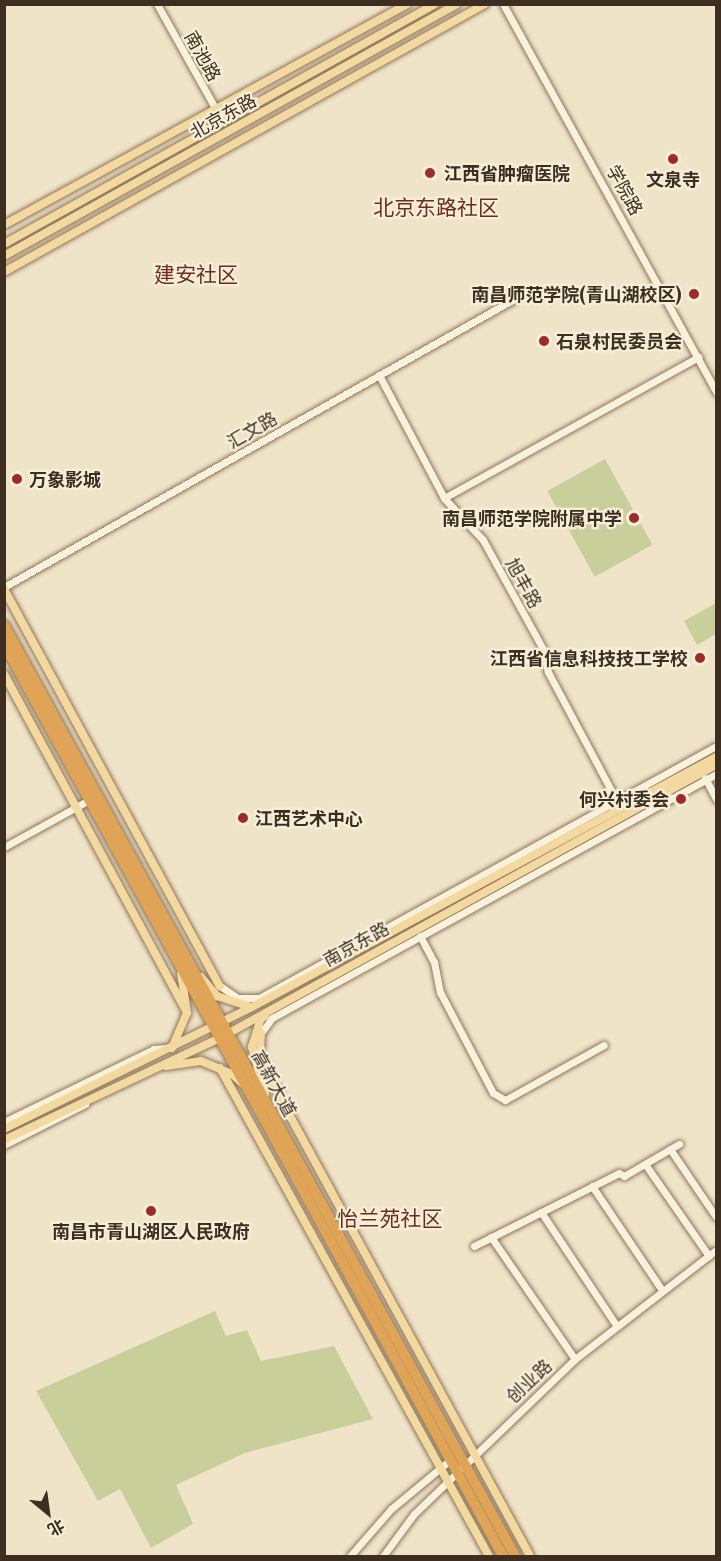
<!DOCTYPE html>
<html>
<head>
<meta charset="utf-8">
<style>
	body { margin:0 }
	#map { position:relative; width:721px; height:1561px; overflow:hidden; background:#f0e4c8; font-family:Literata,"Noto Sans SC",serif }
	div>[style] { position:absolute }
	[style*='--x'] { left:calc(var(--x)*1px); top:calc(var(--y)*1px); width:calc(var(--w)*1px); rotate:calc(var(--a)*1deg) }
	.green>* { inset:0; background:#c9cf9b; transform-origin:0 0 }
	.roads { filter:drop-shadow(0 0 2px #8d765c) drop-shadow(0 0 2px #8d765c) }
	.minor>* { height:7px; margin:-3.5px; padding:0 3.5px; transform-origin:3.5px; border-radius:3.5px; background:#faf1dc }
	.major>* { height:8px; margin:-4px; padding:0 4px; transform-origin:4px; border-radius:4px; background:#f3d9a0 }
	.highway>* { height:10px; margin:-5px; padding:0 5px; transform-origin:5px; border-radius:5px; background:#e0a458 }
	.dots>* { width:16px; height:16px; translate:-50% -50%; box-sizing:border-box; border:3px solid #f7eed8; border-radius:50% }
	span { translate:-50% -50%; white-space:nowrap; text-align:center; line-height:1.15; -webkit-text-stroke:4.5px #f7eed8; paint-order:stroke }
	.street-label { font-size:18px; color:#3d2e20 }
	.poi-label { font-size:18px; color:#3d2e20; font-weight:700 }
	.left { translate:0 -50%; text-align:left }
	.right { translate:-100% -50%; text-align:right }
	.quarter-label { font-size:21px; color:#6b2e1e }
	.frame { position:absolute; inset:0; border:6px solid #3d2e20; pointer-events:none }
	.north { position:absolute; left:18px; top:1483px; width:60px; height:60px; -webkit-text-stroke:4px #f7eed8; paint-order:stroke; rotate:151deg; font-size:16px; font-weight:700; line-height:24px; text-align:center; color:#3d2e20 }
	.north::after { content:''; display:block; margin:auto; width:21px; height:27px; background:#3d2e20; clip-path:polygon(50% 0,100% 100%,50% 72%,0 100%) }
</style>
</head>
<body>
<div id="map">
	<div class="green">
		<div style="left:605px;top:459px;width:98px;height:66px;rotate:61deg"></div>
		<div style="clip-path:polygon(716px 603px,716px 634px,697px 645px,684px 621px)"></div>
		<div style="clip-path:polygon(215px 1311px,226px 1336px,247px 1330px,261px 1361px,334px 1346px,373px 1419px,245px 1453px,176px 1485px,193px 1524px,151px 1548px,120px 1489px,98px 1501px,36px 1391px)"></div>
	</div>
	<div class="roads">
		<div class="minor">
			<div style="--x:157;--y:4;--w:135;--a:60.8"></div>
			<div style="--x:503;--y:4;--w:443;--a:61.2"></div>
			<div style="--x:379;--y:375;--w:139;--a:62.1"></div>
			<div style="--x:444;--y:498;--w:57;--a:47.1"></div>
			<div style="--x:483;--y:540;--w:124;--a:61.2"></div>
			<div style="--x:543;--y:649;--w:24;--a:78"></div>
			<div style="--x:548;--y:672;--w:149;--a:61.9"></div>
			<div style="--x:444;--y:498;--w:291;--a:-29"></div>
			<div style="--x:4;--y:587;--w:586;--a:-29.45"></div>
			<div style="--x:705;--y:778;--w:24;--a:62"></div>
			<div style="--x:4;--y:847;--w:97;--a:-28.9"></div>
			<div style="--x:420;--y:936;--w:30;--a:62"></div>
			<div style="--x:434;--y:962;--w:31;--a:79"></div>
			<div style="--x:440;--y:992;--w:114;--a:62.3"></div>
			<div style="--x:493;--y:1093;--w:14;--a:30"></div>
			<div style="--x:505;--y:1100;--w:113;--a:-29.1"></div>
			<div style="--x:220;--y:986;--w:22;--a:34"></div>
			<div style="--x:238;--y:998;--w:21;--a:0"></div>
			<div style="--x:259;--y:998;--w:522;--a:-28.87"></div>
			<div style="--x:261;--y:1033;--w:19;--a:-54"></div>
			<div style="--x:272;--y:1018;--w:507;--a:-28.79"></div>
			<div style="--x:4;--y:1122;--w:167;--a:-26"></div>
			<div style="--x:154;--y:1049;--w:12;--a:-5"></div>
			<div style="--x:4;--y:1145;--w:91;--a:-26.8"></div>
			<div style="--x:670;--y:1149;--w:82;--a:55.9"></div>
			<div style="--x:645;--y:1164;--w:112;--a:55.2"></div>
			<div style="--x:592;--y:1186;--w:125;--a:56.1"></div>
			<div style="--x:541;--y:1212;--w:136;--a:56.4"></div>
			<div style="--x:491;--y:1237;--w:148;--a:55.5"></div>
			<div style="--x:474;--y:1246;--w:162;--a:-26.7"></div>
			<div style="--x:619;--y:1173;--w:6;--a:31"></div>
			<div style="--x:624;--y:1176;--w:64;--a:-30.2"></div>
			<div style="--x:350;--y:1556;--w:62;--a:-48.9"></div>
			<div style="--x:391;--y:1509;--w:77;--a:-39.7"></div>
			<div style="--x:383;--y:1556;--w:52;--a:-53.6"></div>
			<div style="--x:414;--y:1514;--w:223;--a:-43.9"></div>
			<div style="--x:575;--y:1359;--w:178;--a:-37.7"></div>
		</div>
		<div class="major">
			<div style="--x:4;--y:225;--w:460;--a:-28.7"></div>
			<div style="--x:4;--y:244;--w:493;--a:-29.1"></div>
			<div style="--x:4;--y:256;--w:518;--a:-29.09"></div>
			<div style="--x:4;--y:272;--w:551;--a:-29.13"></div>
			<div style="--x:4;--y:589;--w:452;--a:61.5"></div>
			<div style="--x:4;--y:674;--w:385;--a:61.6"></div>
			<div style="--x:201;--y:977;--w:25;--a:50"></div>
			<div style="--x:217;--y:996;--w:36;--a:18"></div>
			<div style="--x:261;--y:1033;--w:21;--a:93"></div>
			<div style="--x:260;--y:1054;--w:56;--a:64.8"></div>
			<div style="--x:284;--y:1105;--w:514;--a:61.39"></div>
			<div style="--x:172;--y:1048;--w:38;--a:-67"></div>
			<div style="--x:187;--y:1013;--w:40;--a:-98.5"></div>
			<div style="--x:166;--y:1066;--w:35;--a:-8"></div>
			<div style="--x:201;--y:1061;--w:34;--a:23"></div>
			<div style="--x:232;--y:1074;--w:15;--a:42"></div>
			<div style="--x:220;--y:1068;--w:557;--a:61.14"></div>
			<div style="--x:265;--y:1094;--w:49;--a:-105.5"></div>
			<div style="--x:252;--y:1047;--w:28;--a:-73"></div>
			<div style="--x:260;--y:1020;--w:6;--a:-39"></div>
			<div style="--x:4;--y:1129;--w:276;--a:-26.2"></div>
			<div style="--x:252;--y:1007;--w:527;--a:-28.32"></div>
			<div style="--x:4;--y:1140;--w:239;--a:-25.3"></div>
			<div style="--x:220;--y:1038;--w:566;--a:-28.83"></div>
		</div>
		<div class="highway">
			<div style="--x:4;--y:625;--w:1062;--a:61.24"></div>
			<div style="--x:4;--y:644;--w:1040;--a:61.31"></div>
		</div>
	</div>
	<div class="dots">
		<div style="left:673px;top:159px;background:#9e2a2b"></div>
		<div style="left:430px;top:173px;background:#9e2a2b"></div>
		<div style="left:694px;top:294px;background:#9e2a2b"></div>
		<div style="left:544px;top:341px;background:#9e2a2b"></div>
		<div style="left:17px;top:479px;background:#9e2a2b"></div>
		<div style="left:634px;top:518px;background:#9e2a2b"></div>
		<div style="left:700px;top:658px;background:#9e2a2b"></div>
		<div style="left:681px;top:799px;background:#9e2a2b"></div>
		<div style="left:243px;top:818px;background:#9e2a2b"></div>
		<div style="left:151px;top:1211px;background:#9e2a2b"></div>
	</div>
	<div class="street-label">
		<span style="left:203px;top:56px;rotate:61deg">南池路</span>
		<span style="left:223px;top:116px;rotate:-29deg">北京东路</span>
		<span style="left:625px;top:190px;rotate:61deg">学院路</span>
		<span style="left:252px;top:430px;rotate:-30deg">汇文路</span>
		<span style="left:524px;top:583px;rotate:61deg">旭丰路</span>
		<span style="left:356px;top:944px;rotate:-29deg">南京东路</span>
		<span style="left:274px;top:1083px;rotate:61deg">高新大道</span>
		<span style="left:529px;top:1381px;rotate:-43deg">创业路</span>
	</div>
	<div class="poi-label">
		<span class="left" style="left:444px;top:173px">江西省肿瘤医院</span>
		<span style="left:673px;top:179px">文泉寺</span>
		<span class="right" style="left:682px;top:294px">南昌师范学院(青山湖校区)</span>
		<span class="left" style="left:556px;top:341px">石泉村民委员会</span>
		<span class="left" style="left:29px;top:479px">万象影城</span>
		<span class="right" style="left:622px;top:518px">南昌师范学院附属中学</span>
		<span class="right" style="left:688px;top:658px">江西省信息科技技工学校</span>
		<span class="right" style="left:669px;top:799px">何兴村委会</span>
		<span class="left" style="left:255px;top:818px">江西艺术中心</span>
		<span style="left:151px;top:1231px">南昌市青山湖区人民政府</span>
	</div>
	<div class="quarter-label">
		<span style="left:436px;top:206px">北京东路社区</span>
		<span style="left:196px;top:273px">建安社区</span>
		<span style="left:390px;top:1217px">怡兰苑社区</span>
	</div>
	<div class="frame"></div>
	<div class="north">北</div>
</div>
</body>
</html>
